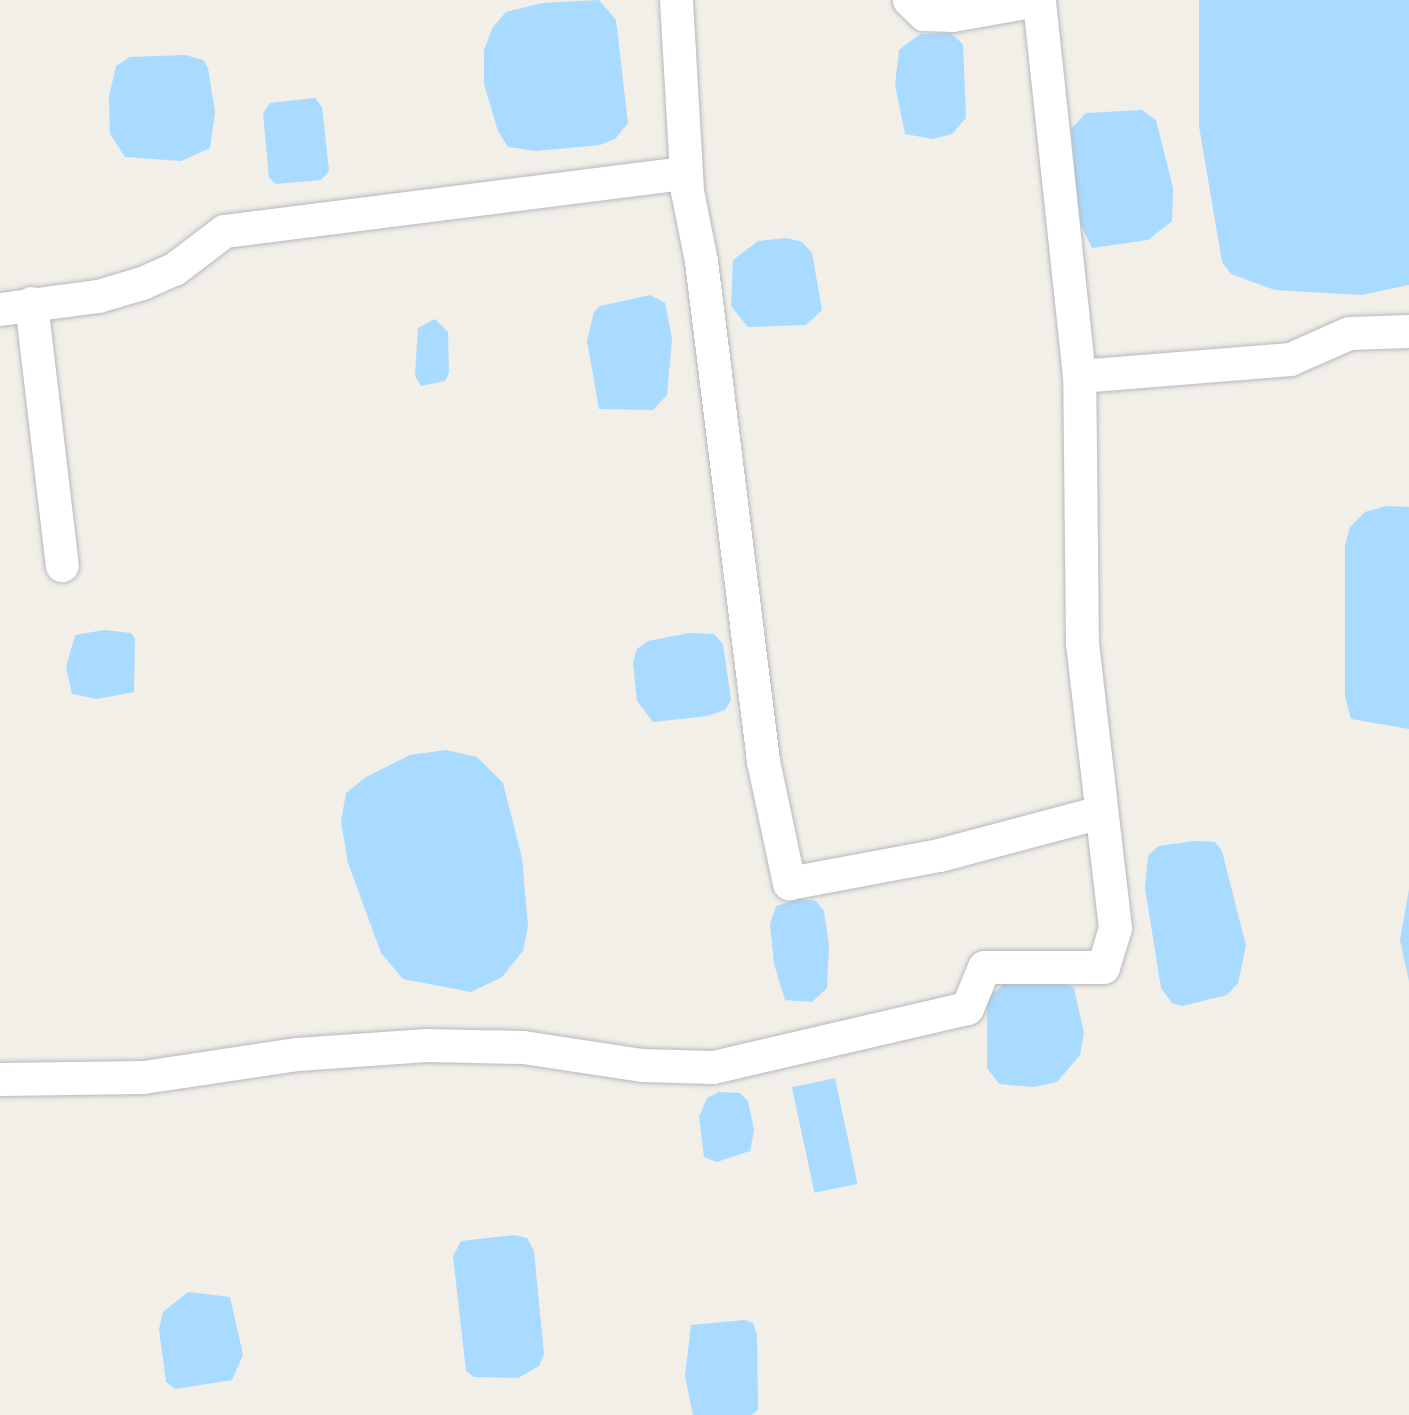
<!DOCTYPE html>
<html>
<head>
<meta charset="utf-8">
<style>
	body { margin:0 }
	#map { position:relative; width:1409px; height:1415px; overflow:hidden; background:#f1efe8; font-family:Poppins,sans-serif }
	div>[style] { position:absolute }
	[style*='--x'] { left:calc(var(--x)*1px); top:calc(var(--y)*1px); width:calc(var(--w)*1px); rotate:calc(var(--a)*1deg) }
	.water>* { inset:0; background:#a9daff; transform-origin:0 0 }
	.roads { filter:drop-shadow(0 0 2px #b5b8bc) drop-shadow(0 0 2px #b5b8bc) }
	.minor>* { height:33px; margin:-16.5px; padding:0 16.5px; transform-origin:16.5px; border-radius:16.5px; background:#fff }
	span { translate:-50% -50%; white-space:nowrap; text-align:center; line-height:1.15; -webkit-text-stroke:4.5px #fff; paint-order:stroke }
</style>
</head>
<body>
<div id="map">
	<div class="water">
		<div style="clip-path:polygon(599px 0,616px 20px,628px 123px,615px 139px,600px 145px,536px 151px,508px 147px,498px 131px,484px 84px,484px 50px,493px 27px,506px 12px,542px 3px)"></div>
		<div style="clip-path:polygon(1199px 0,1409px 0,1409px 285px,1361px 295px,1275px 290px,1231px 274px,1222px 262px,1199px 126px)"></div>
		<div style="clip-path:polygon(950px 33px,963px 44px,966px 118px,952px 134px,933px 139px,905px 134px,895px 85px,899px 50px,920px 34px)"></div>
		<div style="clip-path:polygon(185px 55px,203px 60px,208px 68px,215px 112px,210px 148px,181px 161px,125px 157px,110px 134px,109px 97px,116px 66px,130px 57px)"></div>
		<div style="clip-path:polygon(315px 98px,322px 107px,329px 171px,321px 180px,276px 184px,269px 178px,263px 113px,270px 103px)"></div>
		<div style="clip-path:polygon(1142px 110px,1156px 120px,1173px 188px,1172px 221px,1148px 240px,1092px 248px,1080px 223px,1071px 129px,1086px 113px)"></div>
		<div style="clip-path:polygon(787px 238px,802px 242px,812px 253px,822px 310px,806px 325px,748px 327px,731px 306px,733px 260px,758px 241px)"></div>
		<div style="clip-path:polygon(650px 295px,665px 303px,672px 339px,667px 395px,653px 410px,599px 409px,587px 341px,594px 312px,600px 306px)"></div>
		<div style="clip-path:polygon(435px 319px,448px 332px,449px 373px,445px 381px,421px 386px,415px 376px,418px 328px)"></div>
		<div style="clip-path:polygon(1386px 506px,1409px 507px,1409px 729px,1351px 719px,1345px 696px,1345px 545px,1350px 527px,1365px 512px)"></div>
		<div style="clip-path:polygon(104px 630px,131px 633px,135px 639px,134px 692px,97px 699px,72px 694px,66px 667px,75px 635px)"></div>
		<div style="clip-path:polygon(689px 633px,714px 634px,723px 644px,731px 700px,725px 710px,707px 716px,653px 722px,637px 701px,633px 662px,637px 649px,648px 641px)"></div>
		<div style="clip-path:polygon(446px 750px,477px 757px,503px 783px,522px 858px,528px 926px,523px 951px,502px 977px,471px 992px,403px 979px,381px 953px,348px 863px,341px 821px,346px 793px,366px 777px,410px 755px)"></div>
		<div style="clip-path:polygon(1195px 841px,1215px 842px,1222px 851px,1246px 946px,1238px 983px,1227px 995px,1182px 1006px,1172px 1003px,1161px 988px,1145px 888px,1148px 856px,1158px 846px)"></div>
		<div style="clip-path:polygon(1409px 889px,1409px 981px,1400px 940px)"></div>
		<div style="clip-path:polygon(799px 899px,816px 901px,824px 911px,829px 945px,827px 988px,812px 1002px,785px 1000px,774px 964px,770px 924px,776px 906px)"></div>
		<div style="clip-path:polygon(1053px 976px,1074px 988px,1084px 1033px,1080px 1055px,1057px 1082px,1033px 1087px,999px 1084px,987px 1068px,987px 999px,1009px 979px)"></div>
		<div style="left:835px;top:1078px;width:108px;height:44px;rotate:78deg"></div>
		<div style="clip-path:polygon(719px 1092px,740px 1093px,748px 1101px,754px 1130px,750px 1151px,717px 1162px,704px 1157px,699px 1117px,707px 1098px)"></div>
		<div style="clip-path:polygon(514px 1235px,527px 1238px,534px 1251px,544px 1354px,539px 1366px,518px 1378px,474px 1377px,466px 1371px,453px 1256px,461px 1241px)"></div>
		<div style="clip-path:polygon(188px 1292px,230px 1297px,243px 1355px,232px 1380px,175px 1389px,166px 1382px,159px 1329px,163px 1312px)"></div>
		<div style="clip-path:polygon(745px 1320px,753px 1323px,757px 1335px,758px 1410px,751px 1415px,693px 1415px,685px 1376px,691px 1325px)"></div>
	</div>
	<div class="roads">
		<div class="minor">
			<div style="--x:676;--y:0;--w:191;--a:86.7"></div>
			<div style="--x:687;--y:191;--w:71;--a:78.7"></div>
			<div style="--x:701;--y:261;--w:504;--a:82.93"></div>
			<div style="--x:763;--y:761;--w:125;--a:78"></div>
			<div style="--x:789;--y:883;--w:153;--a:-10.6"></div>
			<div style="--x:939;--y:855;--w:168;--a:-14.9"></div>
			<div style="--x:909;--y:0;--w:21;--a:43"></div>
			<div style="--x:924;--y:14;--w:28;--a:2"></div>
			<div style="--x:952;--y:15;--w:86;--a:-10"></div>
			<div style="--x:31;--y:303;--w:264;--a:83.3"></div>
			<div style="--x:0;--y:309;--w:99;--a:-7.6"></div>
			<div style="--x:98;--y:296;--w:46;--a:-16.5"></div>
			<div style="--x:142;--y:283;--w:35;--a:-24"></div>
			<div style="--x:174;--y:269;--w:63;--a:-37.2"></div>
			<div style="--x:224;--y:231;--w:465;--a:-7.2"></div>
			<div style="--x:1079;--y:376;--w:212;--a:-4.6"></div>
			<div style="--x:1290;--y:359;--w:64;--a:-23.8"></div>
			<div style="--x:1349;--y:333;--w:60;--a:-1.9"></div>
			<div style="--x:0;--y:1079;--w:143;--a:-0.8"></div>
			<div style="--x:143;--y:1077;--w:156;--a:-8.5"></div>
			<div style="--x:297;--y:1054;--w:130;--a:-4"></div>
			<div style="--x:427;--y:1045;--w:96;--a:1.2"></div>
			<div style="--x:523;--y:1047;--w:120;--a:8.6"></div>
			<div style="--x:642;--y:1065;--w:71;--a:1.6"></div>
			<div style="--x:713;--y:1067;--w:261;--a:-13.1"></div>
			<div style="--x:967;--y:1008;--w:44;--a:-67.5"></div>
			<div style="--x:984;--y:967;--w:119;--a:0"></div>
			<div style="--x:1103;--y:967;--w:41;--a:-72.9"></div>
			<div style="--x:1115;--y:928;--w:287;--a:-96.6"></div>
			<div style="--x:1082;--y:643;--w:267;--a:-90.6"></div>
			<div style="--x:1079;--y:376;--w:378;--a:-96.1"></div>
		</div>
	</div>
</div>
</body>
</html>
